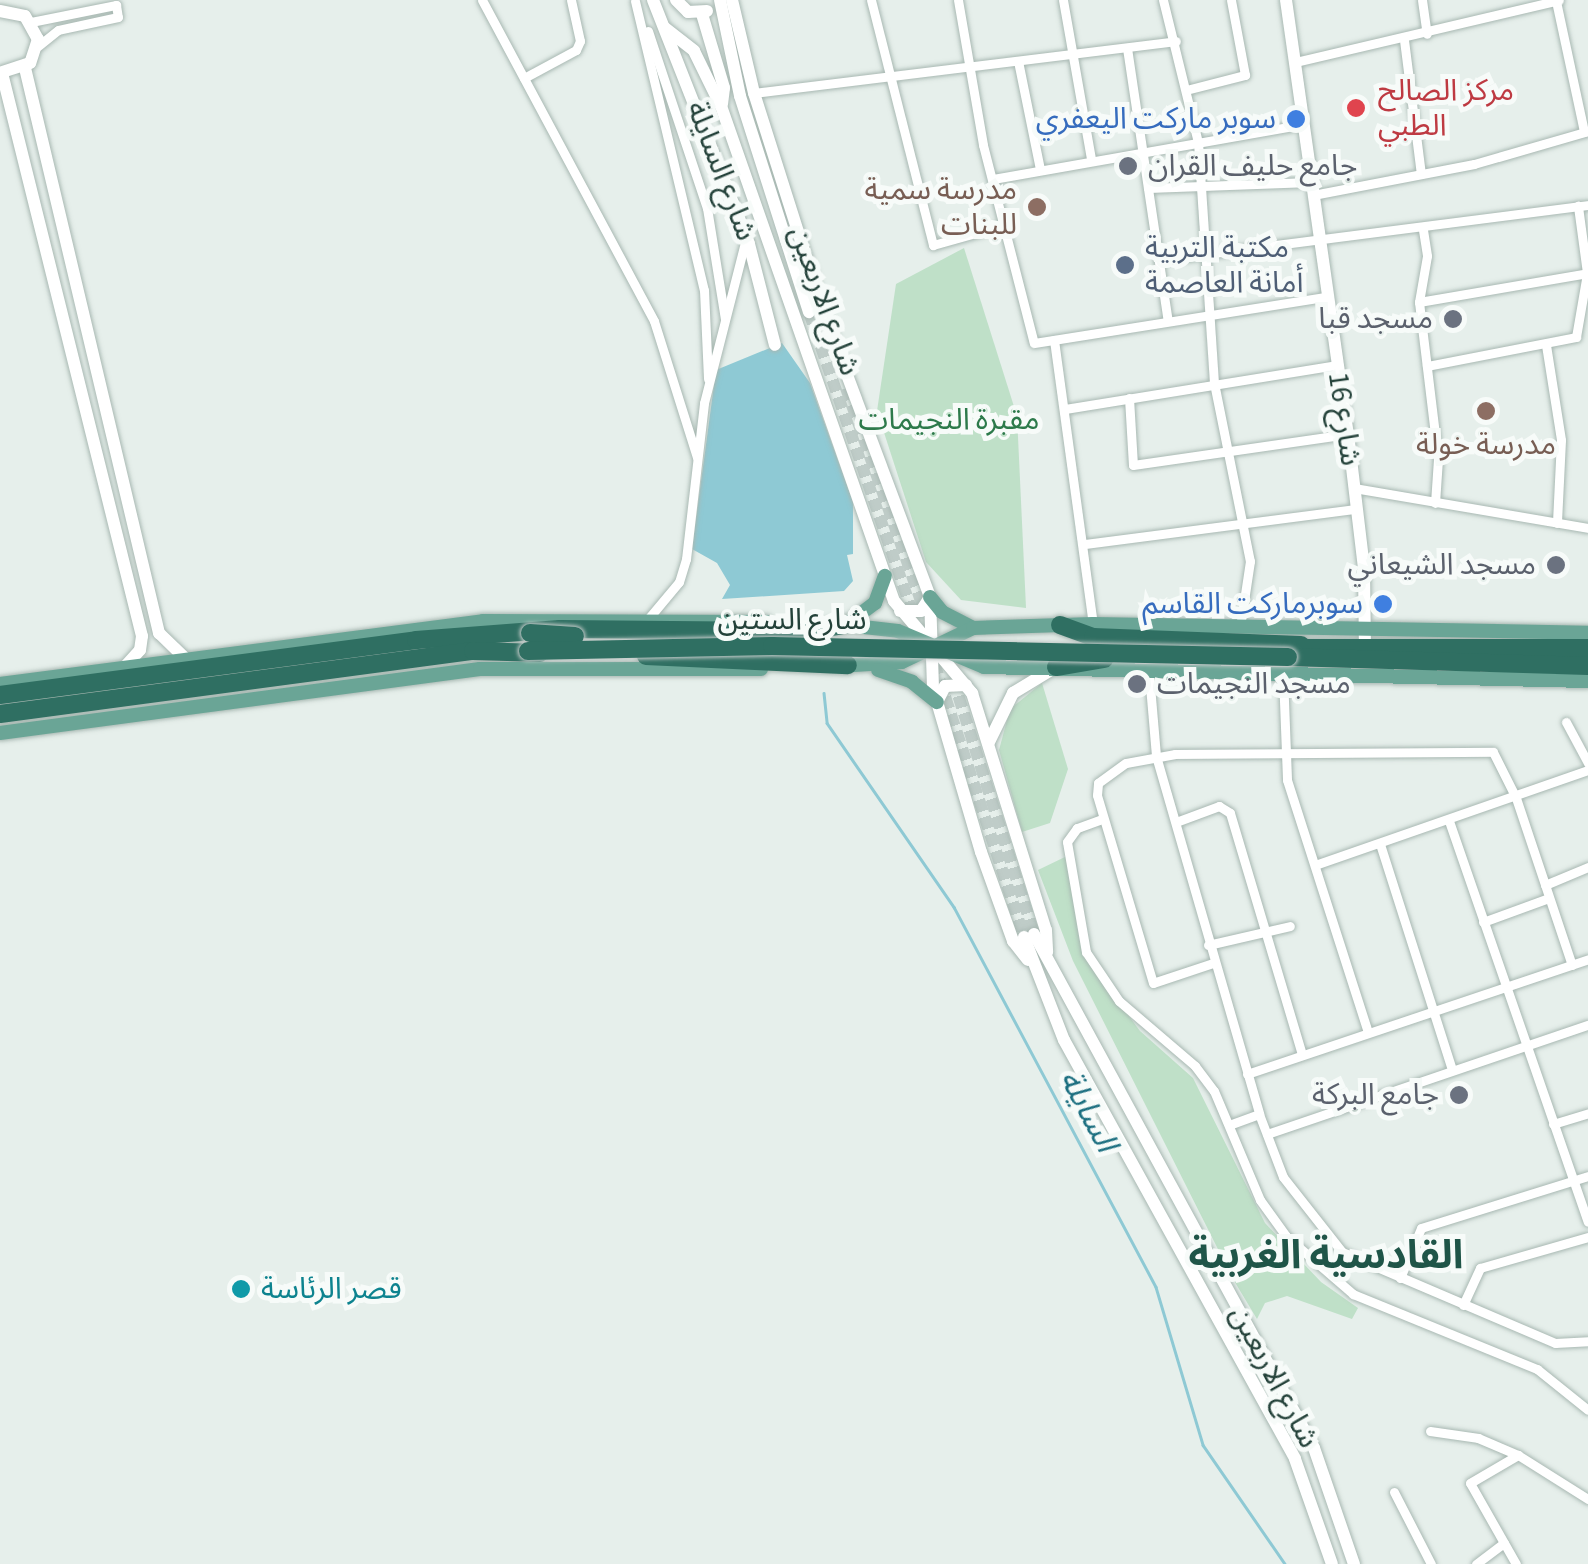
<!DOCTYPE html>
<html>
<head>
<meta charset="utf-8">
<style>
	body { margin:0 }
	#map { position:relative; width:1588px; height:1564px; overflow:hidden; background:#e6efeb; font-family:"Source Sans 3","Noto Sans Arabic",sans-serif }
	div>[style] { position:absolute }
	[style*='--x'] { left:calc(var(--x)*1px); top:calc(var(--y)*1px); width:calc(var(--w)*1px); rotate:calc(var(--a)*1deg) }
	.green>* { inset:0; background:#bfe0c8 }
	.water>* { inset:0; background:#8ec9d4 }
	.stream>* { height:2.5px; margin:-1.25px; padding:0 1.25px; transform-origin:1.25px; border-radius:1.25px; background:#8ec9d4 }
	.secondary-tunnel>* { height:12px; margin-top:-6px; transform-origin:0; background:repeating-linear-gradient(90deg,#bfccc8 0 12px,transparent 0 18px) }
	.roads { filter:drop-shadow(0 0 2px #a8b8b2) drop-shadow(0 0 2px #a8b8b2) }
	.street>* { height:9px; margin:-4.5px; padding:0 4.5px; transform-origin:4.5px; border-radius:4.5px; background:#fff }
	.secondary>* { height:12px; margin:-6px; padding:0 6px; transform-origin:6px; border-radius:6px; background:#fff }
	.primary>* { height:14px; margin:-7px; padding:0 7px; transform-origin:7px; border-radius:7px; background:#6aa596 }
	.highway>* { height:18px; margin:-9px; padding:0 9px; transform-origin:9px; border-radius:9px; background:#2f6f62 }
	.bridges { filter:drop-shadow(0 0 2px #c2cac8) drop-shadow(0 0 2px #c2cac8) }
	.highway-bridge>* { height:18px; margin:-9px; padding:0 9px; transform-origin:9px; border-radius:9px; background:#2f6f62 }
	.dots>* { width:28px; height:28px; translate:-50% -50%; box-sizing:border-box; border:5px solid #f7fbf9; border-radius:50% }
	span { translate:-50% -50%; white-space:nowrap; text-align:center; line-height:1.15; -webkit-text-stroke:10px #f7fbf9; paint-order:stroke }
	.health-label { font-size:30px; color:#be3a42 }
	.left { translate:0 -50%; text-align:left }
	.shop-label { font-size:30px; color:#366cbe }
	.right { translate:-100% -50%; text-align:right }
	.worship-label { font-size:30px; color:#5b616d }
	.street-label { font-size:30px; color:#24423a }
	.education-label { font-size:30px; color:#785e54 }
	.service-label { font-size:30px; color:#4e5e75 }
	.park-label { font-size:30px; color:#2d7a4b }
	.culture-label { font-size:30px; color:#0d838f }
	.water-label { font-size:32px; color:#1c6f80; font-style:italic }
	.district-label { font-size:40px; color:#1f5548; font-weight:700 }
</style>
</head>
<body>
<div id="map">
	<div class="green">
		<div style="clip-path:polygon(964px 248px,1017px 416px,1026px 608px,961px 600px,926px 562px,877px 411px,896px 284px)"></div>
		<div style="clip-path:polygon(1042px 683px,1068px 769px,1050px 823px,1022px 832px,999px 750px,1010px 709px)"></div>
		<div style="clip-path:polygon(1067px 856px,1085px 957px,1140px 1031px,1193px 1078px,1265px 1223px,1321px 1282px,1358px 1308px,1352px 1319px,1287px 1296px,1265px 1303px,1257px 1319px,1233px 1279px,1073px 961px,1038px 870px)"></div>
	</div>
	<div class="water">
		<div style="clip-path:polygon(782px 343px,810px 383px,853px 502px,853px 554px,847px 555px,853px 581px,844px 591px,722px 599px,730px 585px,717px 563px,692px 549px,716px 370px)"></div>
	</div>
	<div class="stream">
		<div style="--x:824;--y:693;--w:30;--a:84"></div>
		<div style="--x:827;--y:723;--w:224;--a:55.4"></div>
		<div style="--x:954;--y:907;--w:430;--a:62"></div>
		<div style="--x:1156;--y:1287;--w:165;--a:73.4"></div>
		<div style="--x:1203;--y:1445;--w:145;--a:55.4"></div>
	</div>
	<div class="secondary-tunnel">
		<div style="--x:809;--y:312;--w:323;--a:71"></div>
		<div style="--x:846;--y:388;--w:241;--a:70.6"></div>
		<div style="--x:934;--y:663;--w:288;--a:71.8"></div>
		<div style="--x:953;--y:679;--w:268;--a:72.4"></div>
	</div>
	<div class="roads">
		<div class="street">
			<div style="--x:482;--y:0;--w:364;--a:61.8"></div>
			<div style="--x:654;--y:321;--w:143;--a:72.5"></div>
			<div style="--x:871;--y:0;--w:253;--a:75.8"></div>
			<div style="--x:933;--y:245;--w:74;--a:-15.7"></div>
			<div style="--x:958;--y:0;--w:147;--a:80.2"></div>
			<div style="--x:983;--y:145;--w:204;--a:75.6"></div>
			<div style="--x:1034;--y:343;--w:295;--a:-9"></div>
			<div style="--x:1063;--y:0;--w:161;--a:80"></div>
			<div style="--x:1163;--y:0;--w:146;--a:76.2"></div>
			<div style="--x:1198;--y:142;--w:242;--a:86.2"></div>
			<div style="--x:1214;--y:383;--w:182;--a:78.6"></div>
			<div style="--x:1250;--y:561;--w:67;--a:98.6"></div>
			<div style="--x:1422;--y:0;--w:34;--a:82"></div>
			<div style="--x:635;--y:1;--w:297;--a:76.6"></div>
			<div style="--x:704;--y:290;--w:89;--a:87.4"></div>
			<div style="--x:1556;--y:1;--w:134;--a:77.9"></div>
			<div style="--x:31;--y:22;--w:87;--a:-11.3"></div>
			<div style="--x:116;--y:5;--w:12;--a:81"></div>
			<div style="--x:118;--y:17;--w:61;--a:167.8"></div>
			<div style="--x:58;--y:30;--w:26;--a:141"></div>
			<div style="--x:648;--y:31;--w:187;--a:71.6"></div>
			<div style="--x:707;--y:208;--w:112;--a:80.8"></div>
			<div style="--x:1404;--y:40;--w:135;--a:82.8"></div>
			<div style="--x:1127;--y:48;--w:276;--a:81.5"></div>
			<div style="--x:1018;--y:61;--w:110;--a:78.5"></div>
			<div style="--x:1295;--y:62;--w:271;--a:-13.2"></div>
			<div style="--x:524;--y:78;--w:59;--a:-28.3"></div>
			<div style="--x:576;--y:50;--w:10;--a:-66"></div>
			<div style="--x:580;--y:41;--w:42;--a:-102.4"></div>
			<div style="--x:1190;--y:89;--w:57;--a:-14.3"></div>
			<div style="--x:1245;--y:75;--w:76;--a:-100.6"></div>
			<div style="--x:754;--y:93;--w:425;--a:-7"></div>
			<div style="--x:993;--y:179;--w:316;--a:-10"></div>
			<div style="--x:1148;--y:188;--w:163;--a:-2.1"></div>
			<div style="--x:1313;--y:195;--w:164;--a:-10.9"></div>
			<div style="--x:1474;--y:164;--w:119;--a:-16.1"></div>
			<div style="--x:1423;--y:230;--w:26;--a:81"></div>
			<div style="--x:1427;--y:256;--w:47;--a:99.9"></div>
			<div style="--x:1419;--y:302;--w:158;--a:83.1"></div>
			<div style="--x:1438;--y:459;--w:44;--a:93.9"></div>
			<div style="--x:1159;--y:260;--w:433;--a:-7.3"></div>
			<div style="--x:1419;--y:302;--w:171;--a:-9.7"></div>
			<div style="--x:1576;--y:337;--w:65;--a:-80.2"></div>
			<div style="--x:1587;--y:273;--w:68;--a:-97.7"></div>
			<div style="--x:1054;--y:340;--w:287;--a:82.2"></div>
			<div style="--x:1546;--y:345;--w:96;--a:81"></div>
			<div style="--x:1561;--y:440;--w:83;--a:92.8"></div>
			<div style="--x:1427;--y:366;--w:152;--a:-11"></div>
			<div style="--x:1129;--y:398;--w:67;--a:86.6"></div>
			<div style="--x:1133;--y:465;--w:217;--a:-8.2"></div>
			<div style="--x:1065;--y:409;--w:276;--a:-9.2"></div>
			<div style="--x:1354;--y:488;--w:237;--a:9.7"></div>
			<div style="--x:1085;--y:544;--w:273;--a:-7.4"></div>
			<div style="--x:648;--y:619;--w:48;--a:-50"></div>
			<div style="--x:679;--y:582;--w:24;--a:-73"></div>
			<div style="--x:686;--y:559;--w:157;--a:-83.4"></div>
			<div style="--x:704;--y:403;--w:170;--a:-75.7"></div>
			<div style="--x:1149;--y:674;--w:82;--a:85.1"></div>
			<div style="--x:1156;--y:756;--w:373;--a:73.9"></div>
			<div style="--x:1259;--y:1114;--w:67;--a:69.1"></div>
			<div style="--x:1283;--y:1177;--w:95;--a:51.8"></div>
			<div style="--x:1342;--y:1252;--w:232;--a:23.1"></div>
			<div style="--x:1555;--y:1343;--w:33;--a:-3"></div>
			<div style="--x:1283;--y:675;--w:105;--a:87.8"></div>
			<div style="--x:1287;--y:780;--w:265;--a:72.2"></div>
			<div style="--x:1566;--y:722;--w:47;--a:61.8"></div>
			<div style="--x:1102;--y:819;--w:27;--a:160"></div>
			<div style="--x:1077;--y:828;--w:17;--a:126"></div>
			<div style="--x:1067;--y:842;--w:112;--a:80.2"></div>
			<div style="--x:1086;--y:952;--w:59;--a:56"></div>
			<div style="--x:1119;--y:1001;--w:100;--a:40.5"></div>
			<div style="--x:1195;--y:1066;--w:31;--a:53"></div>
			<div style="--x:1214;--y:1091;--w:118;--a:67.1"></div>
			<div style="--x:1260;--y:1200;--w:44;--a:54.2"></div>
			<div style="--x:1286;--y:1236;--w:89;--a:40.9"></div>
			<div style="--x:1353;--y:1294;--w:199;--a:22.2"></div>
			<div style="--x:1537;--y:1369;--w:65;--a:38.8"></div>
			<div style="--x:1449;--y:821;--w:424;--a:70.9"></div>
			<div style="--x:1176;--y:822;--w:46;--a:-20.4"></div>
			<div style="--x:1219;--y:806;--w:13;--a:32"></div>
			<div style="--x:1230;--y:813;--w:252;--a:73.4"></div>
			<div style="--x:1380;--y:844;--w:237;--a:72.3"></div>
			<div style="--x:1315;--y:865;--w:289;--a:-19.2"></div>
			<div style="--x:1545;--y:885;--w:47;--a:-22.7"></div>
			<div style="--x:1483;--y:922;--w:70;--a:-20"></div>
			<div style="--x:1208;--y:945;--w:84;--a:-13"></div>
			<div style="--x:1213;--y:963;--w:63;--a:161.6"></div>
			<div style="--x:1153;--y:983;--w:196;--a:-106.6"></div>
			<div style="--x:1097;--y:795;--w:12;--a:-85"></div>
			<div style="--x:1098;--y:783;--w:34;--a:-36"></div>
			<div style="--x:1126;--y:763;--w:50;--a:-10.4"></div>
			<div style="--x:1175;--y:754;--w:318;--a:-0.4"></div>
			<div style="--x:1493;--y:752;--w:51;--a:63.4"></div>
			<div style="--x:1516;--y:798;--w:176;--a:71.5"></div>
			<div style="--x:1247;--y:1074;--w:360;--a:-18.6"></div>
			<div style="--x:1553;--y:1124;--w:37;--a:-17"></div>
			<div style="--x:1229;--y:1125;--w:32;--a:-20"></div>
			<div style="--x:1267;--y:1134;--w:339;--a:-18.8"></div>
			<div style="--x:1400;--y:1278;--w:54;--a:-67.2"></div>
			<div style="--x:1421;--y:1228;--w:175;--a:-17.3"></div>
			<div style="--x:1463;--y:1305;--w:41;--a:-65.3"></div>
			<div style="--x:1480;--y:1268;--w:112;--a:-16"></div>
			<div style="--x:1430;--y:1431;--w:49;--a:8.3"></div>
			<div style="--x:1478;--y:1438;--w:43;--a:23"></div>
			<div style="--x:1518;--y:1455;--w:83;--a:32.2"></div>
			<div style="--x:1394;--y:1492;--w:81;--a:62.8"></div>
			<div style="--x:1476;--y:1564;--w:35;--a:-37"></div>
			<div style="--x:1516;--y:1564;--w:93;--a:-119.6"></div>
			<div style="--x:1470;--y:1483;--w:56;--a:-30.3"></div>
		</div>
		<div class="secondary">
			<div style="--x:653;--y:0;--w:262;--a:68.5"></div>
			<div style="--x:749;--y:244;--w:104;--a:75.6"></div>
			<div style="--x:676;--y:0;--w:17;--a:45"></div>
			<div style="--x:688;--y:12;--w:19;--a:-3"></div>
			<div style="--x:720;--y:0;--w:98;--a:78.2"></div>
			<div style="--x:740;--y:96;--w:227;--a:72.3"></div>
			<div style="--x:732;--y:0;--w:96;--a:76.7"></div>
			<div style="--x:754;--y:93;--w:225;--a:72.4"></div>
			<div style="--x:822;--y:308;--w:309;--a:69.5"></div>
			<div style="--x:930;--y:597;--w:91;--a:88.1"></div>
			<div style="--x:933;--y:688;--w:171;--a:73.7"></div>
			<div style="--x:981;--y:852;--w:95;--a:70.2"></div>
			<div style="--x:1013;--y:941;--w:24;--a:52"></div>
			<div style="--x:1286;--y:0;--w:438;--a:81.9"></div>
			<div style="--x:1348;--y:434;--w:136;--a:83.2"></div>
			<div style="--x:1364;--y:569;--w:84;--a:89.3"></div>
			<div style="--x:0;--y:11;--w:25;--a:11"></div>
			<div style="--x:25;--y:16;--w:26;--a:61"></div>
			<div style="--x:38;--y:39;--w:25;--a:108"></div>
			<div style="--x:30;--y:63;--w:32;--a:162"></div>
			<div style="--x:702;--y:14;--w:77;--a:73.4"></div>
			<div style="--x:724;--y:88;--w:16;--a:97"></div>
			<div style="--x:665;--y:28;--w:37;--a:38"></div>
			<div style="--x:694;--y:51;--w:61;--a:63.9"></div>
			<div style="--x:721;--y:106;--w:524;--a:70.74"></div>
			<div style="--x:894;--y:601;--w:121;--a:49.7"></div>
			<div style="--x:972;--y:693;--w:248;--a:72.7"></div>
			<div style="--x:1046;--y:930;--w:22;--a:87"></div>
			<div style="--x:25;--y:68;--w:581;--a:76.66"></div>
			<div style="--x:159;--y:633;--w:39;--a:44"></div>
			<div style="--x:2;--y:73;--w:580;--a:76.04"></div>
			<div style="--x:142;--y:636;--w:14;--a:98"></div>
			<div style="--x:140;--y:650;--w:25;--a:132"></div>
			<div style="--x:900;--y:611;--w:21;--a:0"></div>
			<div style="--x:921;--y:611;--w:17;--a:-57"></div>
			<div style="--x:937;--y:702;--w:18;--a:-63"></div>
			<div style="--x:945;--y:686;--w:21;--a:-3"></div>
			<div style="--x:989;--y:742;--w:55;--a:-63.9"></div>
			<div style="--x:1013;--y:693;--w:50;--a:-31.2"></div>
			<div style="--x:1034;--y:934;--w:585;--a:61.42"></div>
			<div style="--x:1314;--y:1448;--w:123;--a:71"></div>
			<div style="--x:1024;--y:937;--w:110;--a:68.8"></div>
			<div style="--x:1064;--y:1040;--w:478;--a:61.1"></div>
			<div style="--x:1295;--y:1459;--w:111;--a:70.6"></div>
		</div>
		<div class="primary">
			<div style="--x:930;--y:597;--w:19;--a:51"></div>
			<div style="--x:942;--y:612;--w:35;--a:27"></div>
			<div style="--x:837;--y:624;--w:61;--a:6.5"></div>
			<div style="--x:898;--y:631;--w:93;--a:22.7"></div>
			<div style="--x:984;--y:667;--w:604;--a:1.33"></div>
			<div style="--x:847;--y:624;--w:35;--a:-37"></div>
			<div style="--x:875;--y:603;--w:29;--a:-70"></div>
			<div style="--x:838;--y:666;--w:64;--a:-3.6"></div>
			<div style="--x:902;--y:662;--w:79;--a:-25.6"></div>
			<div style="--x:973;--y:628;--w:120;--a:-1.9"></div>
			<div style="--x:1093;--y:624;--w:495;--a:1"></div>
			<div style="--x:878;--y:670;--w:36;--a:19"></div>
			<div style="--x:912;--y:682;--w:32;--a:39"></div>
			<div style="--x:0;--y:684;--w:487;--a:-7.4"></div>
			<div style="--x:483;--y:621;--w:283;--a:0.2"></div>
			<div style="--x:0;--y:733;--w:484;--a:-7.6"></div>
			<div style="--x:480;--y:669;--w:281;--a:0"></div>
		</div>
		<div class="highway">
			<div style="--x:1060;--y:625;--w:35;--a:20"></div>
			<div style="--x:1093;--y:637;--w:208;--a:2.2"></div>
			<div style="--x:1290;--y:648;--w:298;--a:0"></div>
			<div style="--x:646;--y:656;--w:202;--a:2.6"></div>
			<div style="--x:1288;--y:657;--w:300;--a:1.7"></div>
			<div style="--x:1056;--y:667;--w:49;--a:-9.5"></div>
			<div style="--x:0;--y:695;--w:420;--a:-7.5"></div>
			<div style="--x:416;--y:640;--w:144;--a:-4.4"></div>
			<div style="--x:560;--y:629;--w:252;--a:0.5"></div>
			<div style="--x:812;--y:631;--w:36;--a:-11"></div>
			<div style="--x:0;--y:714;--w:477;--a:-7.6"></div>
			<div style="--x:473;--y:651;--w:67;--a:1.7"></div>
		</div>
	</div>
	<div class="bridges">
		<div class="highway-bridge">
			<div style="--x:530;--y:633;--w:45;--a:3.8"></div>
			<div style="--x:528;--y:651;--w:244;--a:-1.2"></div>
			<div style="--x:772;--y:646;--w:516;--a:1.22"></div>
		</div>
	</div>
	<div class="dots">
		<div style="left:1356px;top:108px;background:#e0444e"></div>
		<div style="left:1296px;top:119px;background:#3f7fe0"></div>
		<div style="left:1128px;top:166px;background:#6b7280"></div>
		<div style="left:1037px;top:207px;background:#8d6e63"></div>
		<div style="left:1125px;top:265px;background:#5c6f8a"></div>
		<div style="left:1453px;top:319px;background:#6b7280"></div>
		<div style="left:1486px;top:411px;background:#8d6e63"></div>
		<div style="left:1556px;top:565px;background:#6b7280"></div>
		<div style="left:1383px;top:604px;background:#3f7fe0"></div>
		<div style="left:1137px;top:684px;background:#6b7280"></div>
		<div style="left:1459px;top:1095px;background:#6b7280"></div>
		<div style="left:241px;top:1289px;background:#0f9aa8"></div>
	</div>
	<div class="health-label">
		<span class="left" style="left:1378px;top:108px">مركز الصالح<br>الطبي</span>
	</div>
	<div class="shop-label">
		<span class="right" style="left:1276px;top:119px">سوبر ماركت اليعفري</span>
		<span class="right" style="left:1363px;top:604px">سوبرمارکت القاسم</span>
	</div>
	<div class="worship-label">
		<span class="left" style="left:1148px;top:166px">جامع حليف القران</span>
		<span class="right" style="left:1433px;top:319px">مسجد قبا</span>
		<span class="right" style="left:1536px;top:565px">مسجد الشيعاني</span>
		<span class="left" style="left:1157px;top:684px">مسجد النجيمات</span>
		<span class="right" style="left:1439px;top:1095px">جامع البركة</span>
	</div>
	<div class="street-label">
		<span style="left:721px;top:171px;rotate:69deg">شارع السايلة</span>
		<span style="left:824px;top:301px;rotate:70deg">شارع الاربعين</span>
		<span style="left:1344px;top:419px;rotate:82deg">شارع 16</span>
		<span style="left:792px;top:620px">شارع الستين</span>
		<span style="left:1274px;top:1377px;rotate:62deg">شارع الاربعين</span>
	</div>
	<div class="education-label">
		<span class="right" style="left:1017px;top:207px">مدرسة سمية<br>للبنات</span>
		<span style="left:1486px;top:445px">مدرسة خولة</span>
	</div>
	<div class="service-label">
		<span class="left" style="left:1145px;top:265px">مكتبة التربية<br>أمانة العاصمة</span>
	</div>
	<div class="park-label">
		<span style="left:949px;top:420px">مقبرة النجيمات</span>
	</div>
	<div class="culture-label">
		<span class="left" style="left:261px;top:1289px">قصر الرئاسة</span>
	</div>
	<div class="water-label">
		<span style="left:1088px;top:1111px;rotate:62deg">السايلة</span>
	</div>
	<div class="district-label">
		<span style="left:1326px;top:1256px">القادسية الغربية</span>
	</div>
</div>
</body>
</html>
